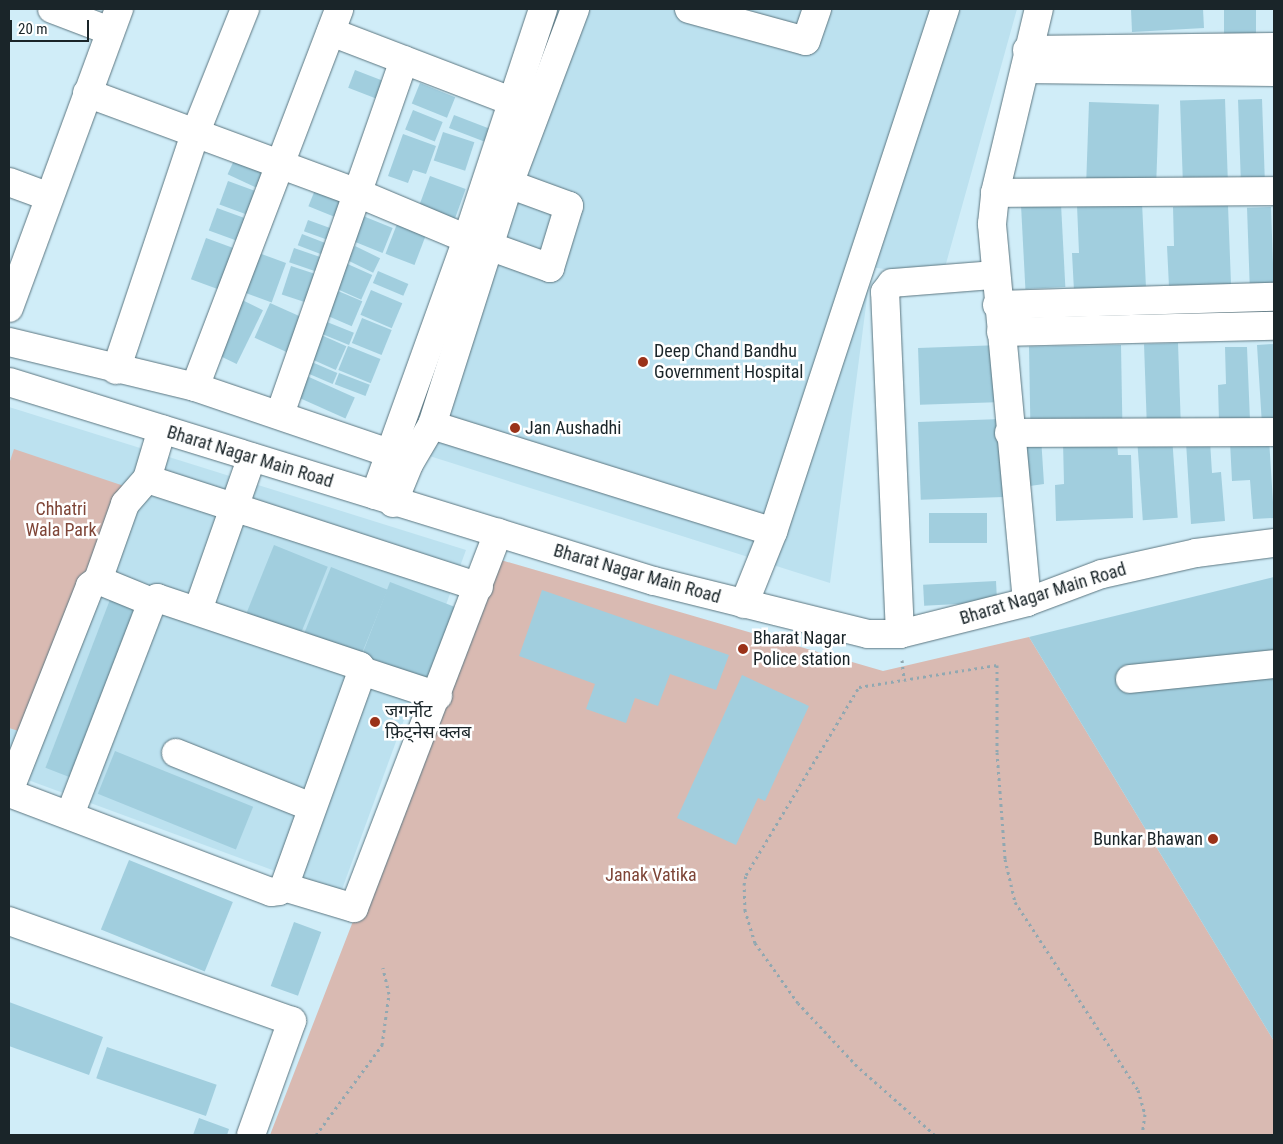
<!DOCTYPE html>
<html>
<head>
<meta charset="utf-8">
<style>
	body { margin:0 }
	#map { position:relative; width:1283px; height:1144px; overflow:hidden; background:#d0edf8; font-family:"Roboto Condensed","Noto Sans Devanagari",sans-serif }
	div>[style] { position:absolute }
	[style*='--x'] { left:calc(var(--x)*1px); top:calc(var(--y)*1px); width:calc(var(--w)*1px); rotate:calc(var(--a)*1deg) }
	.built>* { inset:0; background:#bce1ef }
	.green>* { inset:0; background:#d9bab2 }
	.building>* { inset:0; background:#a1cede; transform-origin:0 0 }
	.path>* { height:3px; margin-top:-1.5px; transform-origin:0; background:repeating-linear-gradient(90deg,#91a8b1 0 2.5px,transparent 0 6.5px) }
	.roads { filter:drop-shadow(0 0 1px #5c7680) drop-shadow(0 0 1px #5c7680) }
	.minor>* { height:28px; margin:-14px; padding:0 14px; transform-origin:14px; border-radius:14px; background:#fff }
	.dots>* { width:14px; height:14px; translate:-50% -50%; box-sizing:border-box; border:2px solid #fff; border-radius:50% }
	span { translate:-50% -50%; white-space:nowrap; text-align:center; line-height:1.15; -webkit-text-stroke:5px #fff; paint-order:stroke }
	.poi-label { font-size:18px; color:#1a2529 }
	.left { translate:0 -50%; text-align:left }
	.right { translate:-100% -50%; text-align:right }
	.street-label { font-size:18px; color:#1a2529 }
	.park-label { font-size:18px; color:#7e4537 }
	.frame { position:absolute; inset:0; border:10px solid #1a2529; pointer-events:none }
	.scale { position:absolute; left:10px; top:20px; width:79px; height:22px; box-sizing:border-box; border:2px solid #1a2529; border-top:0; padding-left:6px; font-size:15px; line-height:18px; white-space:nowrap; color:#1a2529; -webkit-text-stroke:4px #fff; paint-order:stroke }
</style>
</head>
<body>
<div id="map">
	<div class="built">
		<div style="clip-path:polygon(558px 9px,1017px 9px,942px 278px,871px 267px,830px 583px,398px 446px)"></div>
		<div style="clip-path:polygon(9px 407px,466px 550px,340px 895px,9px 773px)"></div>
	</div>
	<div class="green">
		<div style="clip-path:polygon(14px 449px,130px 488px,35px 736px,9px 728px,9px 464px)"></div>
		<div style="clip-path:polygon(494px 558px,883px 671px,1029px 637px,1274px 1041px,1274px 1135px,270px 1135px)"></div>
	</div>
	<div class="building">
		<div style="clip-path:polygon(1131px 9px,1203px 9px,1204px 28px,1132px 32px)"></div>
		<div style="left:1224px;top:9px;width:32px;height:28px"></div>
		<div style="left:355px;top:70px;width:34px;height:19px;rotate:21deg"></div>
		<div style="left:420px;top:83px;width:38px;height:22px;rotate:22deg"></div>
		<div style="left:1225px;top:99px;width:82px;height:45px;rotate:88deg"></div>
		<div style="left:1262px;top:99px;width:78px;height:24px;rotate:88deg"></div>
		<div style="left:1089px;top:102px;width:70px;height:76px;rotate:2deg"></div>
		<div style="left:413px;top:110px;width:32px;height:21px;rotate:22deg"></div>
		<div style="left:454px;top:115px;width:39px;height:14px;rotate:21deg"></div>
		<div style="left:443px;top:132px;width:33px;height:30px;rotate:18deg"></div>
		<div style="clip-path:polygon(403px 134px,436px 146px,426px 174px,413px 170px,408px 183px,388px 176px)"></div>
		<div style="left:236px;top:156px;width:33px;height:20px;rotate:25deg"></div>
		<div style="left:430px;top:176px;width:38px;height:34px;rotate:20deg"></div>
		<div style="left:228px;top:181px;width:29px;height:25px;rotate:20deg"></div>
		<div style="left:317px;top:185px;width:32px;height:23px;rotate:22deg"></div>
		<div style="clip-path:polygon(1142px 202px,1146px 288px,1074px 291px,1072px 253px,1079px 253px,1077px 205px)"></div>
		<div style="left:1061px;top:204px;width:83px;height:40px;rotate:87deg"></div>
		<div style="clip-path:polygon(1228px 205px,1231px 284px,1169px 287px,1167px 246px,1174px 246px,1173px 207px)"></div>
		<div style="left:1271px;top:207px;width:78px;height:24px;rotate:88deg"></div>
		<div style="left:217px;top:208px;width:30px;height:24px;rotate:20deg"></div>
		<div style="left:363px;top:216px;width:32px;height:27px;rotate:22deg"></div>
		<div style="left:308px;top:220px;width:33px;height:12px;rotate:20deg"></div>
		<div style="left:397px;top:224px;width:31px;height:32px;rotate:21deg"></div>
		<div style="left:302px;top:234px;width:36px;height:12px;rotate:21deg"></div>
		<div style="left:206px;top:238px;width:29px;height:44px;rotate:20deg"></div>
		<div style="left:355px;top:246px;width:28px;height:16px;rotate:26deg"></div>
		<div style="left:294px;top:248px;width:37px;height:15px;rotate:19deg"></div>
		<div style="left:256px;top:252px;width:32px;height:42px;rotate:20deg"></div>
		<div style="left:343px;top:262px;width:32px;height:27px;rotate:24deg"></div>
		<div style="left:291px;top:266px;width:32px;height:30px;rotate:18deg"></div>
		<div style="left:378px;top:271px;width:33px;height:13px;rotate:23deg"></div>
		<div style="left:331px;top:288px;width:34px;height:27px;rotate:23deg"></div>
		<div style="left:371px;top:290px;width:34px;height:27px;rotate:23deg"></div>
		<div style="left:236px;top:297px;width:30px;height:60px;rotate:26deg"></div>
		<div style="left:270px;top:303px;width:43px;height:38px;rotate:24deg"></div>
		<div style="left:362px;top:318px;width:32px;height:27px;rotate:22deg"></div>
		<div style="left:327px;top:322px;width:29px;height:13px;rotate:22deg"></div>
		<div style="left:319px;top:334px;width:30px;height:26px;rotate:24deg"></div>
		<div style="left:1178px;top:343px;width:76px;height:34px;rotate:88deg"></div>
		<div style="clip-path:polygon(1274px 344px,1274px 425px,1262px 425px,1257px 345px)"></div>
		<div style="left:1001px;top:345px;width:57px;height:83px;rotate:88deg"></div>
		<div style="left:1121px;top:345px;width:78px;height:92px;rotate:89deg"></div>
		<div style="left:348px;top:346px;width:35px;height:26px;rotate:22deg"></div>
		<div style="clip-path:polygon(1225px 347px,1247px 347px,1250px 421px,1219px 422px,1218px 385px,1226px 384px)"></div>
		<div style="left:307px;top:360px;width:33px;height:12px;rotate:23deg"></div>
		<div style="left:300px;top:373px;width:60px;height:23px;rotate:24deg"></div>
		<div style="left:339px;top:373px;width:33px;height:12px;rotate:21deg"></div>
		<div style="left:1001px;top:419px;width:78px;height:83px;rotate:88deg"></div>
		<div style="left:1172px;top:436px;width:82px;height:35px;rotate:86deg"></div>
		<div style="clip-path:polygon(1041px 437px,1044px 484px,1030px 486px,1032px 514px,1017px 439px)"></div>
		<div style="clip-path:polygon(1269px 439px,1274px 518px,1253px 519px,1250px 480px,1232px 481px,1230px 442px)"></div>
		<div style="clip-path:polygon(1117px 440px,1118px 455px,1131px 455px,1133px 518px,1056px 521px,1055px 485px,1064px 484px,1063px 442px)"></div>
		<div style="clip-path:polygon(1210px 441px,1212px 473px,1221px 472px,1225px 521px,1191px 524px,1186px 442px)"></div>
		<div style="left:987px;top:513px;width:30px;height:58px;rotate:90deg"></div>
		<div style="left:274px;top:545px;width:58px;height:73px;rotate:22deg"></div>
		<div style="left:331px;top:567px;width:61px;height:70px;rotate:22deg"></div>
		<div style="clip-path:polygon(1274px 577px,1274px 1041px,1029px 637px)"></div>
		<div style="left:996px;top:581px;width:21px;height:73px;rotate:87deg"></div>
		<div style="left:390px;top:582px;width:85px;height:78px;rotate:21deg"></div>
		<div style="clip-path:polygon(542px 590px,729px 655px,716px 690px,670px 674px,658px 706px,635px 698px,626px 723px,586px 709px,595px 684px,519px 656px)"></div>
		<div style="left:111px;top:597px;width:31px;height:183px;rotate:21deg"></div>
		<div style="clip-path:polygon(742px 675px,809px 706px,765px 801px,758px 798px,736px 845px,677px 818px)"></div>
		<div style="left:115px;top:751px;width:149px;height:46px;rotate:22deg"></div>
		<div style="left:129px;top:860px;width:112px;height:75px;rotate:22deg"></div>
		<div style="left:294px;top:922px;width:29px;height:68px;rotate:20deg"></div>
		<div style="clip-path:polygon(9px 1002px,103px 1037px,89px 1075px,9px 1046px)"></div>
		<div style="left:107px;top:1047px;width:116px;height:33px;rotate:19deg"></div>
		<div style="clip-path:polygon(199px 1118px,229px 1129px,227px 1135px,193px 1135px)"></div>
	</div>
	<div class="path">
		<div style="--x:902;--y:660;--w:20;--a:84"></div>
		<div style="--x:316;--y:1135;--w:112;--a:-53.7"></div>
		<div style="--x:382;--y:1045;--w:51;--a:-82.2"></div>
		<div style="--x:389;--y:994;--w:27;--a:-103"></div>
		<div style="--x:935;--y:1135;--w:104;--a:-138.5"></div>
		<div style="--x:857;--y:1066;--w:86;--a:-133.1"></div>
		<div style="--x:798;--y:1003;--w:74;--a:-125.6"></div>
		<div style="--x:755;--y:943;--w:34;--a:-107"></div>
		<div style="--x:745;--y:911;--w:26;--a:-92"></div>
		<div style="--x:744;--y:885;--w:10;--a:-79"></div>
		<div style="--x:746;--y:875;--w:219;--a:-59"></div>
		<div style="--x:859;--y:687;--w:140;--a:-9.1"></div>
		<div style="--x:997;--y:665;--w:87;--a:90"></div>
		<div style="--x:997;--y:752;--w:107;--a:85.7"></div>
		<div style="--x:1005;--y:859;--w:44;--a:76.9"></div>
		<div style="--x:1015;--y:902;--w:225;--a:56.8"></div>
		<div style="--x:1138;--y:1090;--w:25;--a:74"></div>
		<div style="--x:1145;--y:1114;--w:21;--a:98"></div>
	</div>
	<div class="roads">
		<div class="minor">
			<div style="--x:52;--y:9;--w:62;--a:20.8"></div>
			<div style="--x:689;--y:9;--w:121;--a:15.3"></div>
			<div style="--x:806;--y:41;--w:34;--a:-71"></div>
			<div style="--x:331;--y:32;--w:193;--a:21"></div>
			<div style="--x:1027;--y:50;--w:247;--a:-0.7"></div>
			<div style="--x:1025;--y:69;--w:249;--a:0.7"></div>
			<div style="--x:87;--y:93;--w:291;--a:20.3"></div>
			<div style="--x:360;--y:194;--w:116;--a:22.8"></div>
			<div style="--x:9;--y:182;--w:40;--a:20.2"></div>
			<div style="--x:995;--y:193;--w:279;--a:-0.4"></div>
			<div style="--x:489;--y:246;--w:65;--a:19.8"></div>
			<div style="--x:550;--y:268;--w:65;--a:-73"></div>
			<div style="--x:569;--y:206;--w:64;--a:-159.9"></div>
			<div style="--x:997;--y:305;--w:277;--a:-1.7"></div>
			<div style="--x:9;--y:308;--w:319;--a:-69.8"></div>
			<div style="--x:1001;--y:332;--w:273;--a:-1.3"></div>
			<div style="--x:9;--y:342;--w:191;--a:13.6"></div>
			<div style="--x:195;--y:387;--w:205;--a:18.8"></div>
			<div style="--x:116;--y:370;--w:249;--a:-71.5"></div>
			<div style="--x:195;--y:134;--w:135;--a:-68.2"></div>
			<div style="--x:9;--y:382;--w:675;--a:17.15"></div>
			<div style="--x:654;--y:581;--w:220;--a:13.9"></div>
			<div style="--x:868;--y:634;--w:32;--a:0"></div>
			<div style="--x:900;--y:634;--w:131;--a:-14.1"></div>
			<div style="--x:1027;--y:602;--w:80;--a:-20.5"></div>
			<div style="--x:1102;--y:574;--w:96;--a:-12.6"></div>
			<div style="--x:1196;--y:553;--w:79;--a:-7.3"></div>
			<div style="--x:195;--y:387;--w:404;--a:-69.1"></div>
			<div style="--x:280;--y:414;--w:375;--a:-70.7"></div>
			<div style="--x:432;--y:425;--w:253;--a:-72.3"></div>
			<div style="--x:509;--y:184;--w:187;--a:-69.3"></div>
			<div style="--x:1009;--y:433;--w:265;--a:-0.2"></div>
			<div style="--x:147;--y:479;--w:349;--a:18"></div>
			<div style="--x:375;--y:495;--w:272;--a:-70.2"></div>
			<div style="--x:467;--y:239;--w:242;--a:-71.7"></div>
			<div style="--x:393;--y:503;--w:42;--a:-67.7"></div>
			<div style="--x:409;--y:464;--w:45;--a:-59.5"></div>
			<div style="--x:432;--y:425;--w:357;--a:17.4"></div>
			<div style="--x:98;--y:580;--w:58;--a:22.2"></div>
			<div style="--x:1027;--y:602;--w:380;--a:-95.3"></div>
			<div style="--x:992;--y:224;--w:31;--a:-84"></div>
			<div style="--x:995;--y:193;--w:189;--a:-76.6"></div>
			<div style="--x:744;--y:604;--w:78;--a:-68.1"></div>
			<div style="--x:773;--y:532;--w:551;--a:-71.8"></div>
			<div style="--x:198;--y:610;--w:162;--a:-70.6"></div>
			<div style="--x:900;--y:634;--w:342;--a:-92.5"></div>
			<div style="--x:885;--y:292;--w:11;--a:-52"></div>
			<div style="--x:892;--y:283;--w:102;--a:-4.5"></div>
			<div style="--x:362;--y:671;--w:80;--a:18.2"></div>
			<div style="--x:1130;--y:679;--w:145;--a:-5.9"></div>
			<div style="--x:176;--y:753;--w:146;--a:21.7"></div>
			<div style="--x:9;--y:791;--w:220;--a:-68.4"></div>
			<div style="--x:90;--y:586;--w:10;--a:-37"></div>
			<div style="--x:98;--y:580;--w:81;--a:-70.4"></div>
			<div style="--x:125;--y:504;--w:33;--a:-49"></div>
			<div style="--x:147;--y:479;--w:52;--a:-73.3"></div>
			<div style="--x:9;--y:793;--w:280;--a:20.7"></div>
			<div style="--x:271;--y:892;--w:8;--a:-7"></div>
			<div style="--x:279;--y:891;--w:6;--a:-39"></div>
			<div style="--x:284;--y:887;--w:230;--a:-70.1"></div>
			<div style="--x:362;--y:671;--w:5;--a:-112"></div>
			<div style="--x:360;--y:666;--w:214;--a:-161.5"></div>
			<div style="--x:157;--y:598;--w:6;--a:141"></div>
			<div style="--x:152;--y:602;--w:228;--a:111.1"></div>
			<div style="--x:284;--y:887;--w:73;--a:16.7"></div>
			<div style="--x:354;--y:908;--w:402;--a:-69"></div>
			<div style="--x:9;--y:921;--w:300;--a:19.5"></div>
			<div style="--x:292;--y:1021;--w:121;--a:109.8"></div>
		</div>
	</div>
	<div class="dots">
		<div style="left:643px;top:362px;background:#9a3219"></div>
		<div style="left:515px;top:428px;background:#9a3219"></div>
		<div style="left:743px;top:649px;background:#9a3219"></div>
		<div style="left:375px;top:722px;background:#9a3219"></div>
		<div style="left:1213px;top:839px;background:#9a3219"></div>
	</div>
	<div class="poi-label">
		<span class="left" style="left:654px;top:362px">Deep Chand Bandhu<br>Government Hospital</span>
		<span class="left" style="left:525px;top:428px">Jan Aushadhi</span>
		<span class="left" style="left:753px;top:649px">Bharat Nagar<br>Police station</span>
		<span class="left" style="left:385px;top:722px">जगर्नॉट<br>फ़िट्नेस क्लब</span>
		<span class="right" style="left:1203px;top:839px">Bunkar Bhawan</span>
	</div>
	<div class="street-label">
		<span style="left:250px;top:457px;rotate:17deg">Bharat Nagar Main Road</span>
		<span style="left:637px;top:574px;rotate:16deg">Bharat Nagar Main Road</span>
		<span style="left:1043px;top:594px;rotate:-17deg">Bharat Nagar Main Road</span>
	</div>
	<div class="park-label">
		<span style="left:61px;top:520px">Chhatri<br>Wala Park</span>
		<span style="left:651px;top:875px">Janak Vatika</span>
	</div>
	<div class="frame"></div>
	<div class="scale">20 m</div>
</div>
</body>
</html>
